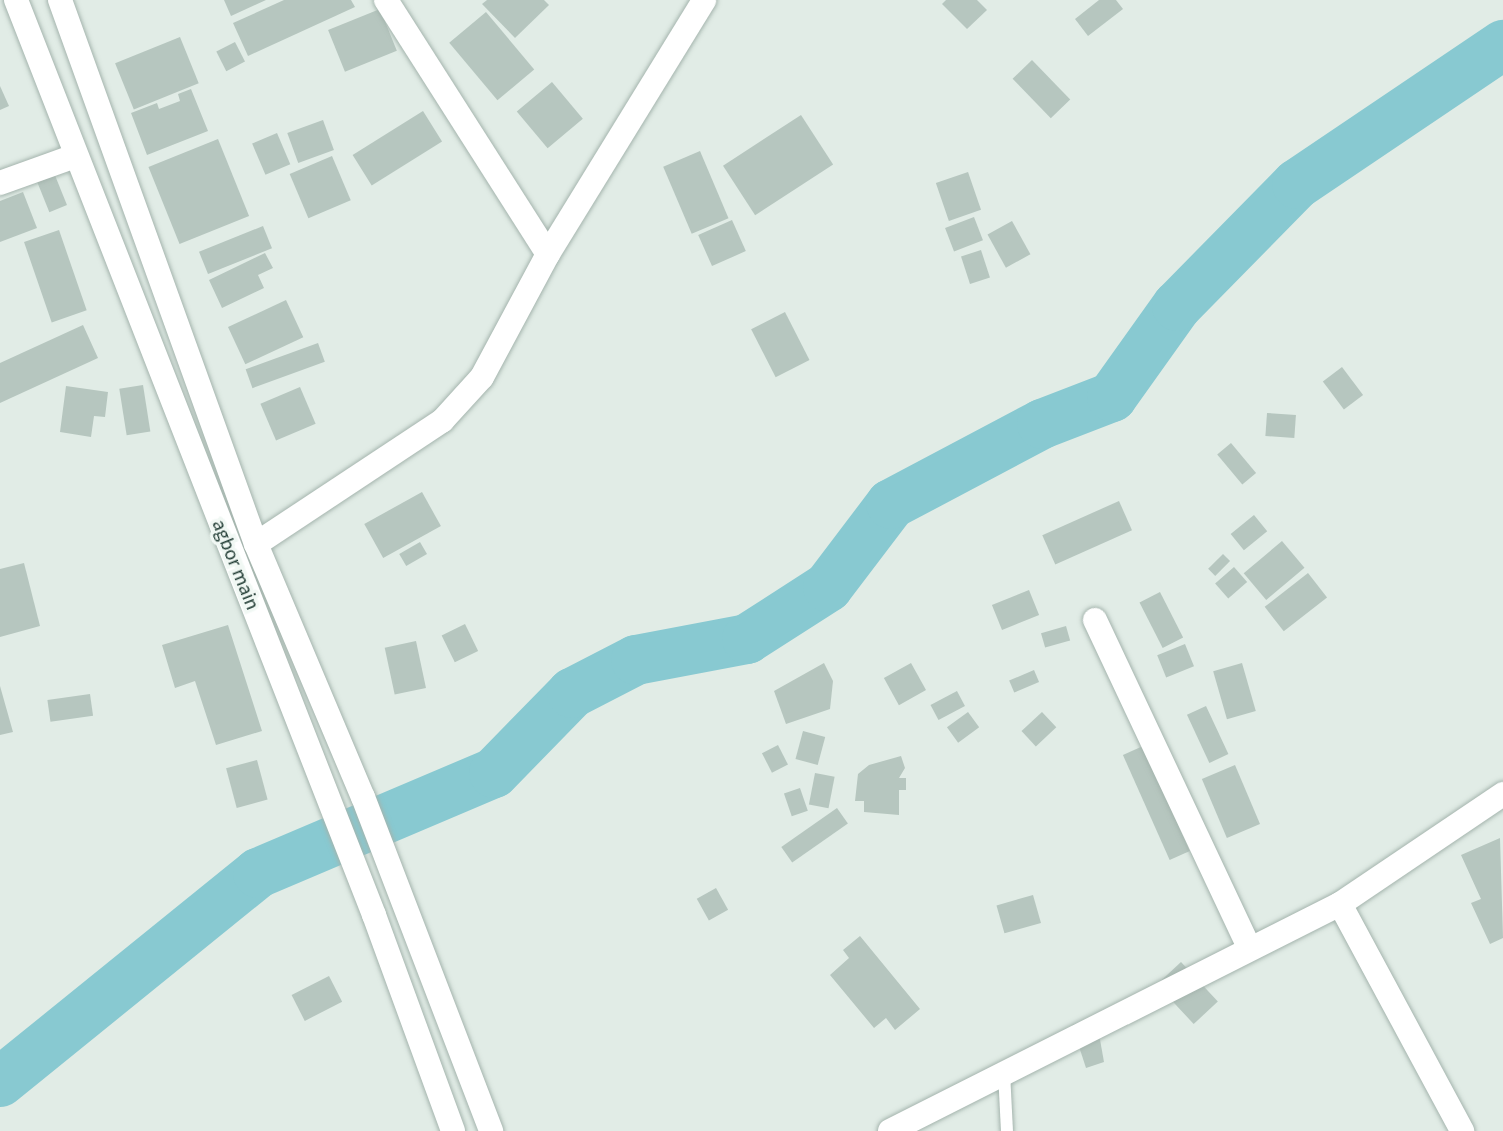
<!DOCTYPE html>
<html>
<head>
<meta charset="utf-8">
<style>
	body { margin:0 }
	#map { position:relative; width:1503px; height:1131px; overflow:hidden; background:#e1ece6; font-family:"Source Sans 3",sans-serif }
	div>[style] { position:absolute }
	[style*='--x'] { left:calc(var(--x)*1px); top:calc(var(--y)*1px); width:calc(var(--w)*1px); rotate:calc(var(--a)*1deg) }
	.river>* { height:50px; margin:-25px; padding:0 25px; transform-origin:25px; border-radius:25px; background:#88c9d1 }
	.building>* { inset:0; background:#b6c6bf; transform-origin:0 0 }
	.roads { filter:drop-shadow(0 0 2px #a4b4ad) drop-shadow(0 0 2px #a4b4ad) }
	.service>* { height:12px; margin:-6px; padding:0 6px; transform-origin:6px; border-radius:6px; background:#fff }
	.minor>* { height:24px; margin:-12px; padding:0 12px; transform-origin:12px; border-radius:12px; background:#fff }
	.secondary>* { height:24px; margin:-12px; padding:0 12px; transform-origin:12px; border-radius:12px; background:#fff }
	span { translate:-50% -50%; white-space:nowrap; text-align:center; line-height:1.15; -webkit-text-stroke:7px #f1f8f4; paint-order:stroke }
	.street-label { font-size:20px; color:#213c34 }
</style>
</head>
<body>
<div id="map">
	<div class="river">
		<div style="--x:0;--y:1082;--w:332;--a:-39"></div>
		<div style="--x:258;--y:873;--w:256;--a:-23"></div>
		<div style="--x:494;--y:773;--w:112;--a:-45.7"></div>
		<div style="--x:572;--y:693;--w:72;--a:-27.3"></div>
		<div style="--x:636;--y:660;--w:113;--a:-10.7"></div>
		<div style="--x:747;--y:639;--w:96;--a:-32.7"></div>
		<div style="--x:828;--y:587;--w:104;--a:-52.8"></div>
		<div style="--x:891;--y:504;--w:171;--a:-27.9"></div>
		<div style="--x:1042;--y:424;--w:75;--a:-21.1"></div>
		<div style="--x:1112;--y:397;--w:112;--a:-54.5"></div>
		<div style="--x:1177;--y:306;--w:171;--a:-45.5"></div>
		<div style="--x:1297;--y:184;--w:249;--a:-34"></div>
	</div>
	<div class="building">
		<div style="clip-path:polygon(224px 0,266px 0,231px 16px)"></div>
		<div style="clip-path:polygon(284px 0,351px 0,355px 7px,248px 56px,233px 23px)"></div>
		<div style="clip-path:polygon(487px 0,544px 0,549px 5px,515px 38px,482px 4px)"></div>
		<div style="clip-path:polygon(946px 0,977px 0,987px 10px,967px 29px,942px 4px)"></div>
		<div style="clip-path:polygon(1099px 0,1116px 0,1123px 9px,1088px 36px,1075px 19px)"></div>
		<div style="left:380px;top:9px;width:45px;height:56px;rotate:68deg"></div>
		<div style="left:486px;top:12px;width:75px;height:48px;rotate:50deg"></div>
		<div style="left:180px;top:37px;width:50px;height:70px;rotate:68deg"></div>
		<div style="left:235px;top:42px;width:22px;height:21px;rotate:63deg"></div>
		<div style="left:1032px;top:60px;width:55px;height:27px;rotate:46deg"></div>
		<div style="left:552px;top:82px;width:48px;height:46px;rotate:50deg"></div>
		<div style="clip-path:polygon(0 86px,9px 106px,0 110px)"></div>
		<div style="clip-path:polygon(191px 89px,208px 131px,147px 155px,131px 113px,157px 103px,159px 109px,180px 101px,178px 94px)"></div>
		<div style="left:423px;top:111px;width:36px;height:83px;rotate:58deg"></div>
		<div style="left:801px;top:115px;width:59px;height:93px;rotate:57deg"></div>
		<div style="left:323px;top:120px;width:32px;height:38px;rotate:70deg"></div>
		<div style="left:277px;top:133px;width:34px;height:27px;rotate:67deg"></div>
		<div style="left:218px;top:139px;width:83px;height:75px;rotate:68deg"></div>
		<div style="left:700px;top:151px;width:73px;height:40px;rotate:67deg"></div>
		<div style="left:332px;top:156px;width:48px;height:46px;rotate:67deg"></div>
		<div style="left:52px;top:168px;width:40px;height:19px;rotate:68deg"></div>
		<div style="left:968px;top:172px;width:40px;height:34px;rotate:71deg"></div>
		<div style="clip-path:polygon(23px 192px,37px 228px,0 242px,0 201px)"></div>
		<div style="left:974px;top:217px;width:25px;height:31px;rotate:69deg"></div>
		<div style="left:732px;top:220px;width:34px;height:37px;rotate:66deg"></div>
		<div style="left:1012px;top:221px;width:38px;height:28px;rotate:61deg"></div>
		<div style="left:263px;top:226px;width:24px;height:69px;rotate:68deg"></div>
		<div style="left:59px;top:230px;width:85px;height:37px;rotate:71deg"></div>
		<div style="left:981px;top:250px;width:29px;height:21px;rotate:72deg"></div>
		<div style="clip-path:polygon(265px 253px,273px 268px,258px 275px,264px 288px,222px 308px,209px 280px)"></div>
		<div style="left:286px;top:300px;width:41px;height:64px;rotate:65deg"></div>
		<div style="left:785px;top:312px;width:54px;height:38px;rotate:63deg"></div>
		<div style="clip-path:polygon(83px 325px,98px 358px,0 403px,0 363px)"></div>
		<div style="left:318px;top:343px;width:20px;height:77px;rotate:70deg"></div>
		<div style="left:1342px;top:367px;width:35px;height:24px;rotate:53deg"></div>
		<div style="left:143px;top:385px;width:47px;height:24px;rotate:81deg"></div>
		<div style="clip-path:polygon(66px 386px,108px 392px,105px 417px,94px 416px,91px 437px,60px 432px)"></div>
		<div style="left:300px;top:387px;width:40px;height:43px;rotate:67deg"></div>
		<div style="left:1267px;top:413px;width:29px;height:23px;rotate:4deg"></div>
		<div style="left:1231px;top:443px;width:39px;height:18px;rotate:50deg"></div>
		<div style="left:422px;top:492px;width:39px;height:66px;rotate:61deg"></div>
		<div style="left:1119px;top:501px;width:32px;height:84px;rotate:66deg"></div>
		<div style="left:1254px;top:515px;width:21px;height:30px;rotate:51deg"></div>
		<div style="left:1282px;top:541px;width:35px;height:50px;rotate:50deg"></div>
		<div style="left:420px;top:542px;width:14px;height:24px;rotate:60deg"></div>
		<div style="left:1223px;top:554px;width:10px;height:21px;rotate:45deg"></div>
		<div style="clip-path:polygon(24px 563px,40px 626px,0 637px,0 569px)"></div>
		<div style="left:1234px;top:567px;width:20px;height:25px;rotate:49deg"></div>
		<div style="left:1308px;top:573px;width:31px;height:55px;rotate:52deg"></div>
		<div style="left:1029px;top:590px;width:27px;height:40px;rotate:68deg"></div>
		<div style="left:1160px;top:592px;width:51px;height:23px;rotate:63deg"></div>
		<div style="left:465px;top:624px;width:30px;height:26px;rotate:64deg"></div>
		<div style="clip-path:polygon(228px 625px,262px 731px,216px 745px,195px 681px,175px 688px,162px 645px)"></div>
		<div style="left:1066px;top:626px;width:15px;height:26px;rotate:74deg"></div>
		<div style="left:416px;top:641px;width:48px;height:32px;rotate:78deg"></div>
		<div style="left:1185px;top:644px;width:24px;height:30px;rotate:68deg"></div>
		<div style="clip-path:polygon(824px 663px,833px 681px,830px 709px,786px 724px,774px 691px)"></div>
		<div style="left:911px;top:663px;width:31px;height:31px;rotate:61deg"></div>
		<div style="left:1242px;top:663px;width:50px;height:30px;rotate:74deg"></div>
		<div style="left:1034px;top:670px;width:13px;height:27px;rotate:67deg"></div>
		<div style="clip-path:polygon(0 686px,13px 732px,0 735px)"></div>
		<div style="left:957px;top:691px;width:17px;height:30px;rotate:62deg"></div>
		<div style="left:90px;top:694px;width:22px;height:43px;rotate:82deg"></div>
		<div style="left:1206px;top:706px;width:53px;height:21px;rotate:65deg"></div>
		<div style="left:968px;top:712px;width:19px;height:26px;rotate:54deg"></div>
		<div style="left:1042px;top:712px;width:21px;height:28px;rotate:47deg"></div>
		<div style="left:803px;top:731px;width:23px;height:29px;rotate:15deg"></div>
		<div style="left:778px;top:745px;width:22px;height:18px;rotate:63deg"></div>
		<div style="left:1143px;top:746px;width:115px;height:22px;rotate:66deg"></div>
		<div style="clip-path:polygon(901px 756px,905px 768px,899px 778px,906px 778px,906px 790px,899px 790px,899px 815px,864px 812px,864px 801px,855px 801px,858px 774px,869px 765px)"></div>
		<div style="left:257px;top:760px;width:41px;height:32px;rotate:75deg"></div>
		<div style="left:1235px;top:765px;width:64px;height:36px;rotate:67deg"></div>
		<div style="left:815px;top:773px;width:20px;height:32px;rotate:11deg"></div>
		<div style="left:800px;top:788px;width:24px;height:17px;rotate:71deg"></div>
		<div style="left:837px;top:808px;width:19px;height:68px;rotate:55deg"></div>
		<div style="clip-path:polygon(1500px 838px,1503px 938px,1490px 944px,1471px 903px,1481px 899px,1461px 855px)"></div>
		<div style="left:716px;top:888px;width:25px;height:22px;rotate:61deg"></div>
		<div style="left:1033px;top:895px;width:29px;height:38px;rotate:74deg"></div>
		<div style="clip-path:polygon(860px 936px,920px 1009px,895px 1030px,886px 1018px,874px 1028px,830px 975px,849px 958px,843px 950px)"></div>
		<div style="left:1181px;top:962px;width:54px;height:33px;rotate:47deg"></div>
		<div style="left:329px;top:976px;width:29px;height:42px;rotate:63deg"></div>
		<div style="clip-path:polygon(1096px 1017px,1104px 1062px,1086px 1068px,1072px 1025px)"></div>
	</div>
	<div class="roads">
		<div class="service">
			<div style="--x:1004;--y:1072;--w:59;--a:87.1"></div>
		</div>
		<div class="minor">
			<div style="--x:386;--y:0;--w:301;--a:57.5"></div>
			<div style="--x:0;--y:183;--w:80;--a:-19.8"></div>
			<div style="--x:256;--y:544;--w:223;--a:-33.5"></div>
			<div style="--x:442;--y:421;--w:59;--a:-47.7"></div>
			<div style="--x:482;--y:377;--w:140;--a:-61.8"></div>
			<div style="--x:548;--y:254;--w:298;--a:-58.4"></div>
			<div style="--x:1095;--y:620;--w:362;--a:64.8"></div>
			<div style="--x:1340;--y:904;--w:258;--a:61.7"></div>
			<div style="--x:890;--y:1131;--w:504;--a:-26.77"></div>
			<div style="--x:1340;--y:904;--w:197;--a:-34"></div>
		</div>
		<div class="secondary">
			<div style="--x:16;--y:0;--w:983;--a:68.63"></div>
			<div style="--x:374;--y:915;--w:230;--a:69.9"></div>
			<div style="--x:60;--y:0;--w:578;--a:70.19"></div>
			<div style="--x:256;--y:544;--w:275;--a:67.1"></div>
			<div style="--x:363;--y:797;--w:358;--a:69"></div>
		</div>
	</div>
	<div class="street-label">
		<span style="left:235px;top:565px;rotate:68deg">agbor main</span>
	</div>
</div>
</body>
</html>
